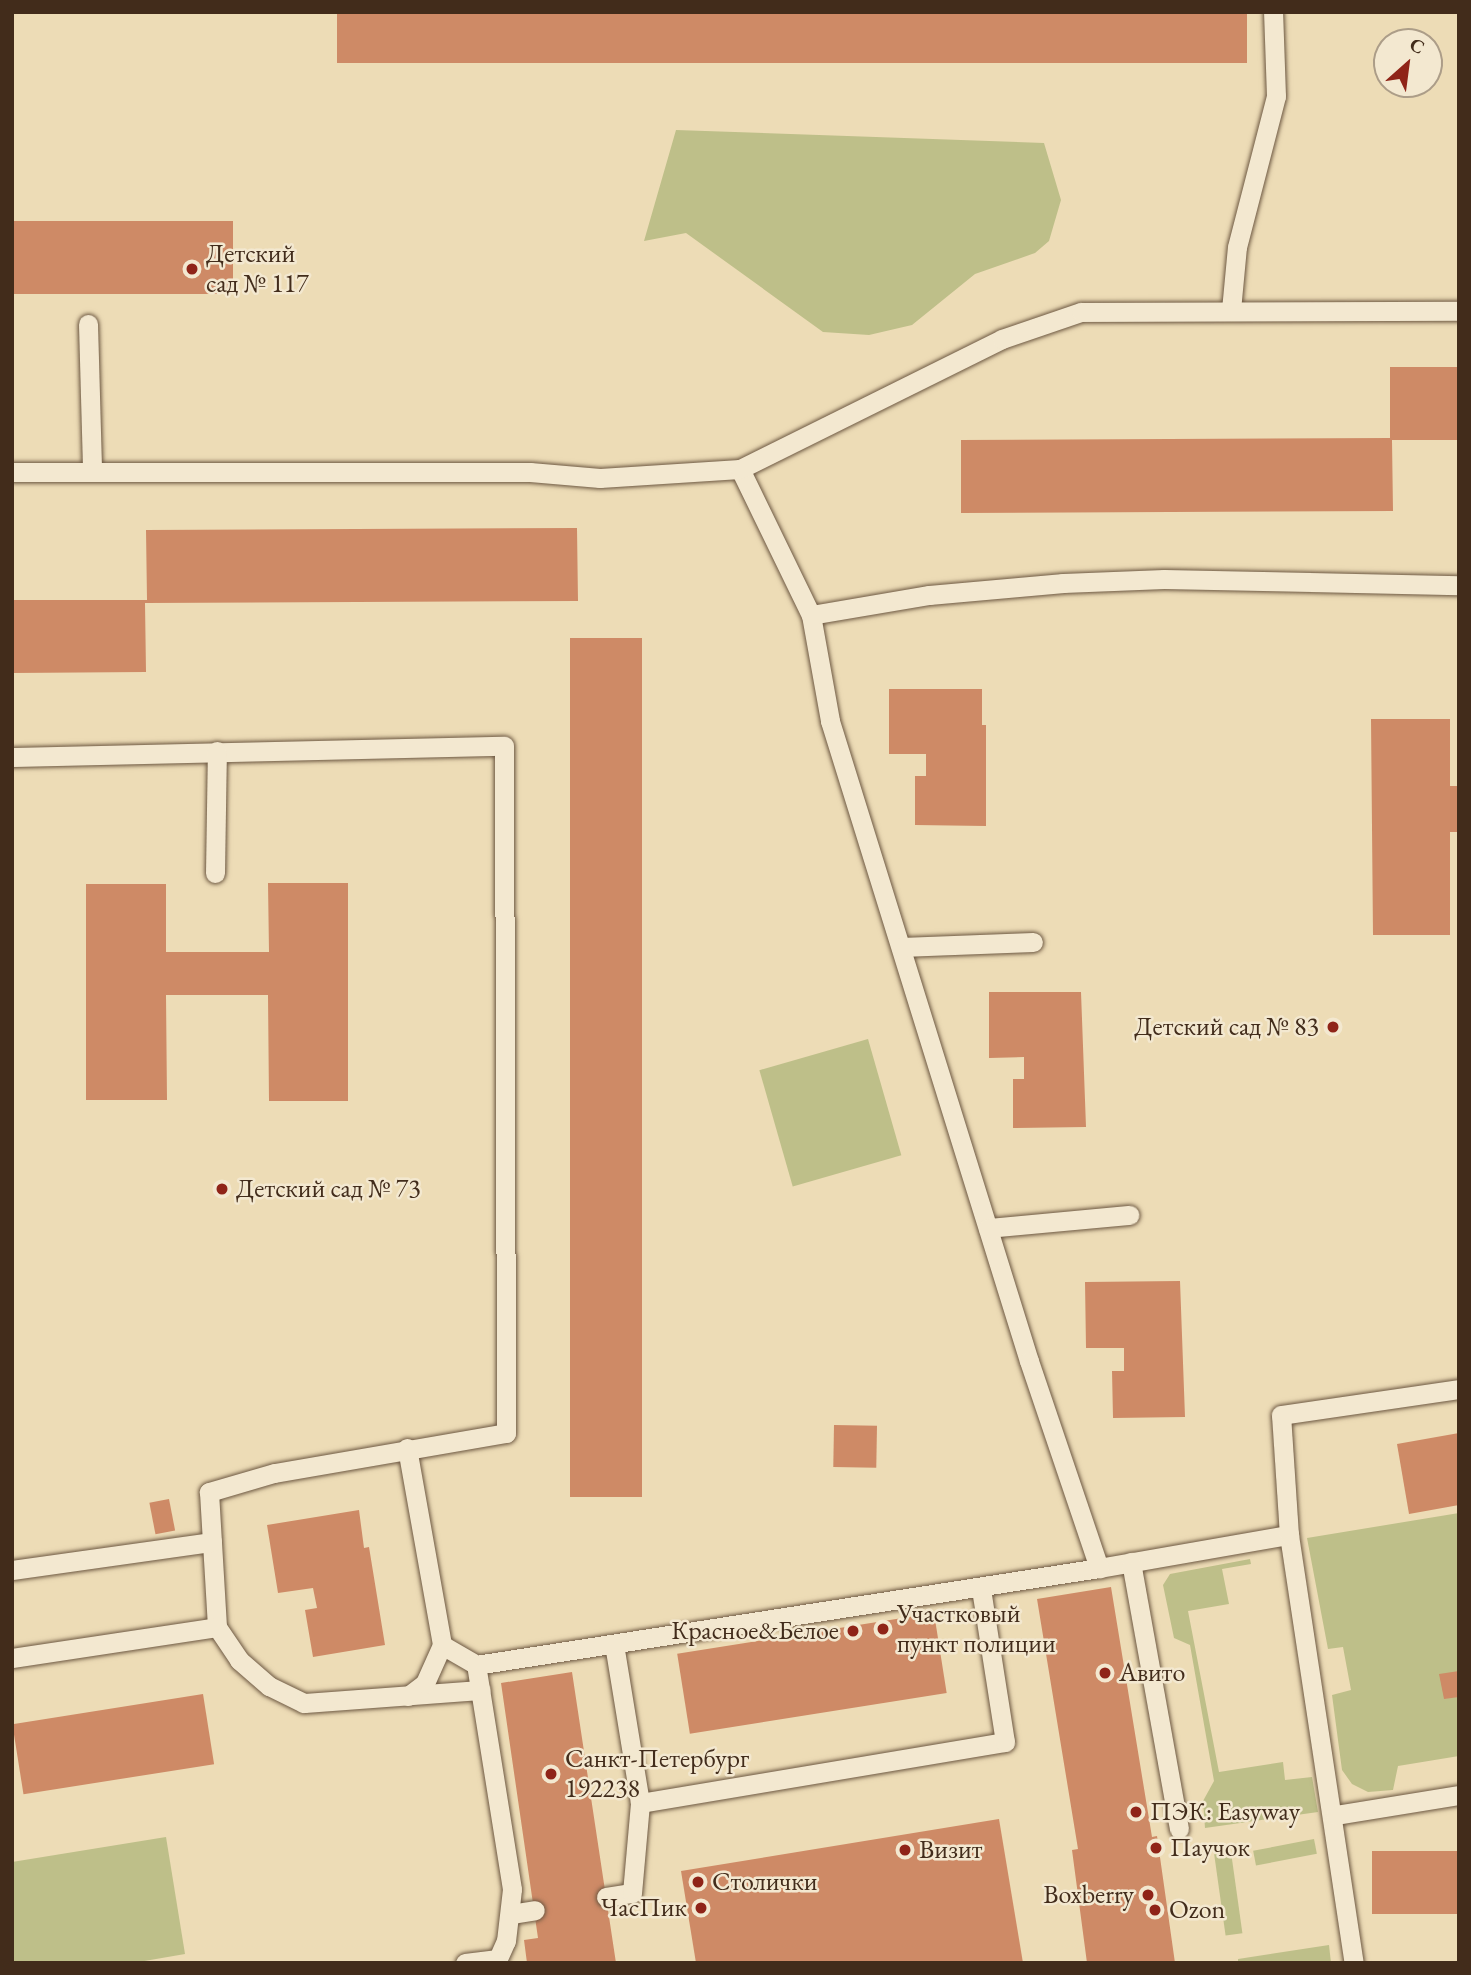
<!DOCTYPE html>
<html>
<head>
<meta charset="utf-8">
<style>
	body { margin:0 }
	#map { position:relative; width:1471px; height:1975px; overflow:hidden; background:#eddcb6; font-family:"EB Garamond",serif }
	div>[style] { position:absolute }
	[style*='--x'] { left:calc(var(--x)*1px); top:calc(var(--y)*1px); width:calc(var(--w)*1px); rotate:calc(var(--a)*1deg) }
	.green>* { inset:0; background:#bebf89; transform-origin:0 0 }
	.building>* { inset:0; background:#ce8a66; transform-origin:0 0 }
	.roads { filter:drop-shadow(0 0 2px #6d5842) drop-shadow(0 0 2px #6d5842) }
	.service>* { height:19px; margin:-9.5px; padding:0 9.5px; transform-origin:9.5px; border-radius:9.5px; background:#f3e8d0 }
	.dots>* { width:19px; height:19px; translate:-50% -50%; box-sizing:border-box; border:4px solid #f3e8d0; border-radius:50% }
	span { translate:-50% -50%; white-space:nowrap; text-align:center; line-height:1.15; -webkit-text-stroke:5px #f3e8d0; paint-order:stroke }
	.poi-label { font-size:26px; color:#422c1b }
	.left { translate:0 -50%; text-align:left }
	.right { translate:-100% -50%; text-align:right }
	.frame { position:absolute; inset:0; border:14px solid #422c1b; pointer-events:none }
	.north { position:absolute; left:1373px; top:28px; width:70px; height:70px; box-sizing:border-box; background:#f3e8d0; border:2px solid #ac9d88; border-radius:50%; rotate:28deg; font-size:19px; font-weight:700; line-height:28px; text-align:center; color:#422c1b }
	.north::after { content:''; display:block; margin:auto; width:24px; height:32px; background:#8f2418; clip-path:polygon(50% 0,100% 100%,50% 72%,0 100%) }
</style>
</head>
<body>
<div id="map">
	<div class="green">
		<div style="clip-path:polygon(676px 130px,1044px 143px,1061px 200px,1049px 241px,1035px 253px,975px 274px,912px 325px,869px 335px,823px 332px,686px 233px,644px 241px)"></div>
		<div style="left:868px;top:1039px;width:121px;height:113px;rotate:74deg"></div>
		<div style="clip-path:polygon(1459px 1513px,1459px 1756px,1398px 1766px,1393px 1790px,1368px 1792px,1352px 1784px,1342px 1770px,1332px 1695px,1351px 1690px,1343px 1647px,1328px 1649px,1307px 1538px)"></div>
		<div style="clip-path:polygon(1250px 1559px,1251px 1564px,1222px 1569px,1229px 1604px,1188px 1611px,1219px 1772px,1283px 1762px,1285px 1780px,1312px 1777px,1318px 1812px,1205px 1828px,1203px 1801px,1214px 1781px,1190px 1645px,1174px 1638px,1163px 1585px,1170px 1574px)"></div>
		<div style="clip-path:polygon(166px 1837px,185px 1954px,133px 1963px,12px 1963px,12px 1862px)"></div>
		<div style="left:1314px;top:1839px;width:15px;height:62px;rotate:79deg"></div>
		<div style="left:1231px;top:1852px;width:82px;height:17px;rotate:82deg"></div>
		<div style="clip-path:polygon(1329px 1945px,1331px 1963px,1238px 1963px,1238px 1959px)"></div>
	</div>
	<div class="building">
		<div style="left:337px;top:12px;width:910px;height:51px"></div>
		<div style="left:12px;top:221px;width:221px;height:73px"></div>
		<div style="clip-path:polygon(1390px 367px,1459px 367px,1459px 440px,1392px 440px,1393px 511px,961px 513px,961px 440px,1390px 438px)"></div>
		<div style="clip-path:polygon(577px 528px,578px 601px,145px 603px,146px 672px,12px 673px,12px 600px,147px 600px,146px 530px)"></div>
		<div style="left:642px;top:638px;width:859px;height:72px;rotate:90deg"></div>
		<div style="clip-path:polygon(889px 689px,982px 689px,982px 725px,986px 725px,986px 826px,915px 825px,915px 776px,926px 776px,926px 754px,889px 754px)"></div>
		<div style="clip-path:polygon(1371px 719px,1450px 719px,1450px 786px,1459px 786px,1459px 832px,1450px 832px,1450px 935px,1373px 935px)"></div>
		<div style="clip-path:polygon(268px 883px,348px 883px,348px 1101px,269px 1101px,268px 995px,166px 995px,167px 1100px,86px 1100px,86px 884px,166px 884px,166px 952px,269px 952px)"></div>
		<div style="clip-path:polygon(989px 992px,1081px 992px,1086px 1127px,1013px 1128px,1013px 1079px,1024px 1079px,1024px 1057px,989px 1058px)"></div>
		<div style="clip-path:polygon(1180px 1281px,1185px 1417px,1113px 1418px,1112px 1371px,1124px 1371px,1124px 1348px,1086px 1348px,1085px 1282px)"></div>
		<div style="left:834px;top:1425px;width:43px;height:42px;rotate:1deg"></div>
		<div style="clip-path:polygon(1459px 1433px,1459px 1505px,1409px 1514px,1397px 1444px)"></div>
		<div style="left:169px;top:1499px;width:32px;height:20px;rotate:79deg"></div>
		<div style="clip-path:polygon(359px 1510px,364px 1548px,369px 1547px,385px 1645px,313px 1657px,305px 1610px,317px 1608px,313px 1588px,278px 1593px,267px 1525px)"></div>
		<div style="clip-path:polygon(1111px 1587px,1152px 1837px,1157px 1836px,1175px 1963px,1087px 1963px,1072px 1850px,1078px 1849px,1037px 1599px)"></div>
		<div style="left:934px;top:1613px;width:81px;height:260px;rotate:81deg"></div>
		<div style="clip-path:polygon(1459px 1671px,1459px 1697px,1444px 1699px,1439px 1674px)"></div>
		<div style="clip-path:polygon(572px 1672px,616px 1963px,527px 1963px,524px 1940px,538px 1938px,501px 1683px)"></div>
		<div style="left:203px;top:1694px;width:71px;height:193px;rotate:81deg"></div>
		<div style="clip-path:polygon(999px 1819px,1023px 1963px,696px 1963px,681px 1871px)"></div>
		<div style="left:1459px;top:1851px;width:63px;height:87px;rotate:90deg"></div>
	</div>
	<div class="roads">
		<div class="service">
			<div style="--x:1231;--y:310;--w:63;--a:-84.6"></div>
			<div style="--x:1237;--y:247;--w:156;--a:-75.5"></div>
			<div style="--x:1276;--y:96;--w:84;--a:-92"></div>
			<div style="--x:88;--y:324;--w:147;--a:88.4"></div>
			<div style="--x:740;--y:469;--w:162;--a:64.1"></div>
			<div style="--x:811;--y:615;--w:108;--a:79.8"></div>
			<div style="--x:830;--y:721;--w:670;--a:72.73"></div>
			<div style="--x:1029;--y:1361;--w:219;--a:71.3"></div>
			<div style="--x:1099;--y:1568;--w:193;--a:-9.9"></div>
			<div style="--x:1289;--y:1535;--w:433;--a:81.4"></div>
			<div style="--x:12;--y:472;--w:518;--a:0"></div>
			<div style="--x:530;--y:472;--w:70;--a:4.9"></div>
			<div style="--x:600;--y:478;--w:140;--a:-3.7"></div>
			<div style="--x:740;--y:469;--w:292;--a:-26.4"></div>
			<div style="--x:1002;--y:339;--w:83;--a:-18.9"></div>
			<div style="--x:1081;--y:312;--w:378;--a:-0.2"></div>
			<div style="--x:811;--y:615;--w:120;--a:-9.6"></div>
			<div style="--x:929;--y:595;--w:135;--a:-5.1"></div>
			<div style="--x:1063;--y:583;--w:101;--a:-2.3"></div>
			<div style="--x:1164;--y:579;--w:295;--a:1.2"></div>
			<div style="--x:12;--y:757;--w:492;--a:-1.3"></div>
			<div style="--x:504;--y:746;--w:687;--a:89.83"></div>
			<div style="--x:506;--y:1433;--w:235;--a:170.2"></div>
			<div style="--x:274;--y:1473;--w:68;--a:163.7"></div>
			<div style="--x:209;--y:1492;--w:135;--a:86.6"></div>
			<div style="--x:217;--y:1627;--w:40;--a:56"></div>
			<div style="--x:239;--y:1660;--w:40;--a:41"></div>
			<div style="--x:269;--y:1686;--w:39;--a:26"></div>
			<div style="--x:304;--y:1703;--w:177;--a:-4.2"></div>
			<div style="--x:215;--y:873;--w:122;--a:-89.1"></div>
			<div style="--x:901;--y:947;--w:132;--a:-2.2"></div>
			<div style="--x:988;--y:1228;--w:142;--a:-5.3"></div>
			<div style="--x:407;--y:1448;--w:200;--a:79.9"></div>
			<div style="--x:442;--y:1645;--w:39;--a:30"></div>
			<div style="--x:1289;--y:1535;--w:120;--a:-93.8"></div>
			<div style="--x:1281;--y:1415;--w:180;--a:-8.3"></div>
			<div style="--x:1131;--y:1562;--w:271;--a:79.8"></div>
			<div style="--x:12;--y:1570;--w:202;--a:-8"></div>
			<div style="--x:614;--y:1644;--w:161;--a:80.7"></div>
			<div style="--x:640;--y:1803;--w:370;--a:-9.5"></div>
			<div style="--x:1005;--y:1742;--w:155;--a:-98.9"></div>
			<div style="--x:12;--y:1658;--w:207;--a:-8.6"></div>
			<div style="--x:408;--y:1696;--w:21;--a:-37"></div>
			<div style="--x:425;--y:1683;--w:42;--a:-65.9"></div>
			<div style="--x:1335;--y:1815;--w:126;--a:-9.2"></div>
			<div style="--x:606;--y:1897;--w:26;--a:-9"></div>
			<div style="--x:632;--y:1893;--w:90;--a:-84.9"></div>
			<div style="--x:511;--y:1914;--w:24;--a:-9"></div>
			<div style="--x:465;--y:1963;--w:31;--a:-7"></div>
			<div style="--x:496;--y:1963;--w:24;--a:-66"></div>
			<div style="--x:506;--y:1941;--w:52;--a:-83.4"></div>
			<div style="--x:512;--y:1889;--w:227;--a:-99.1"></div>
			<div style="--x:476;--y:1665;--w:631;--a:-8.85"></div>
		</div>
	</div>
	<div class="dots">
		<div style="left:192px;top:269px;background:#8f2418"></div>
		<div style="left:1333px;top:1027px;background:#8f2418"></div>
		<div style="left:222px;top:1189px;background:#8f2418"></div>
		<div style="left:883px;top:1629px;background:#8f2418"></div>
		<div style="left:853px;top:1631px;background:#8f2418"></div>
		<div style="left:1105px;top:1673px;background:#8f2418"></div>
		<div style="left:551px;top:1774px;background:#8f2418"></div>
		<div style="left:1136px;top:1812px;background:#8f2418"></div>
		<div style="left:1156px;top:1848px;background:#8f2418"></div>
		<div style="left:905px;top:1850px;background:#8f2418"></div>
		<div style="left:698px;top:1882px;background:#8f2418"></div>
		<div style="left:1148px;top:1895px;background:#8f2418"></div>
		<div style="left:701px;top:1908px;background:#8f2418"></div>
		<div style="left:1155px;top:1910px;background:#8f2418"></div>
	</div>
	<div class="poi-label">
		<span class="left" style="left:206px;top:269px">Детский<br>сад № 117</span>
		<span class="right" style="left:1319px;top:1027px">Детский сад № 83</span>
		<span class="left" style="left:236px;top:1189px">Детский сад № 73</span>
		<span class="left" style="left:897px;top:1629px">Участковый<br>пункт полиции</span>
		<span class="right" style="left:839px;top:1631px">Красное&amp;Белое</span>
		<span class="left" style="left:1119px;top:1673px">Авито</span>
		<span class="left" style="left:565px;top:1774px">Санкт-Петербург<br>192238</span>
		<span class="left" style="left:1150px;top:1812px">ПЭК: Easyway</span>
		<span class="left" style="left:1170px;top:1848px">Паучок</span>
		<span class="left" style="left:919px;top:1850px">Визит</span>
		<span class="left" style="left:712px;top:1882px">Столички</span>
		<span class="right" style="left:1134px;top:1895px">Boxberry</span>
		<span class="right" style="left:687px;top:1908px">ЧасПик</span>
		<span class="left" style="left:1169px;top:1910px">Ozon</span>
	</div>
	<div class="frame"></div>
	<div class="north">С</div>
</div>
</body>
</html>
